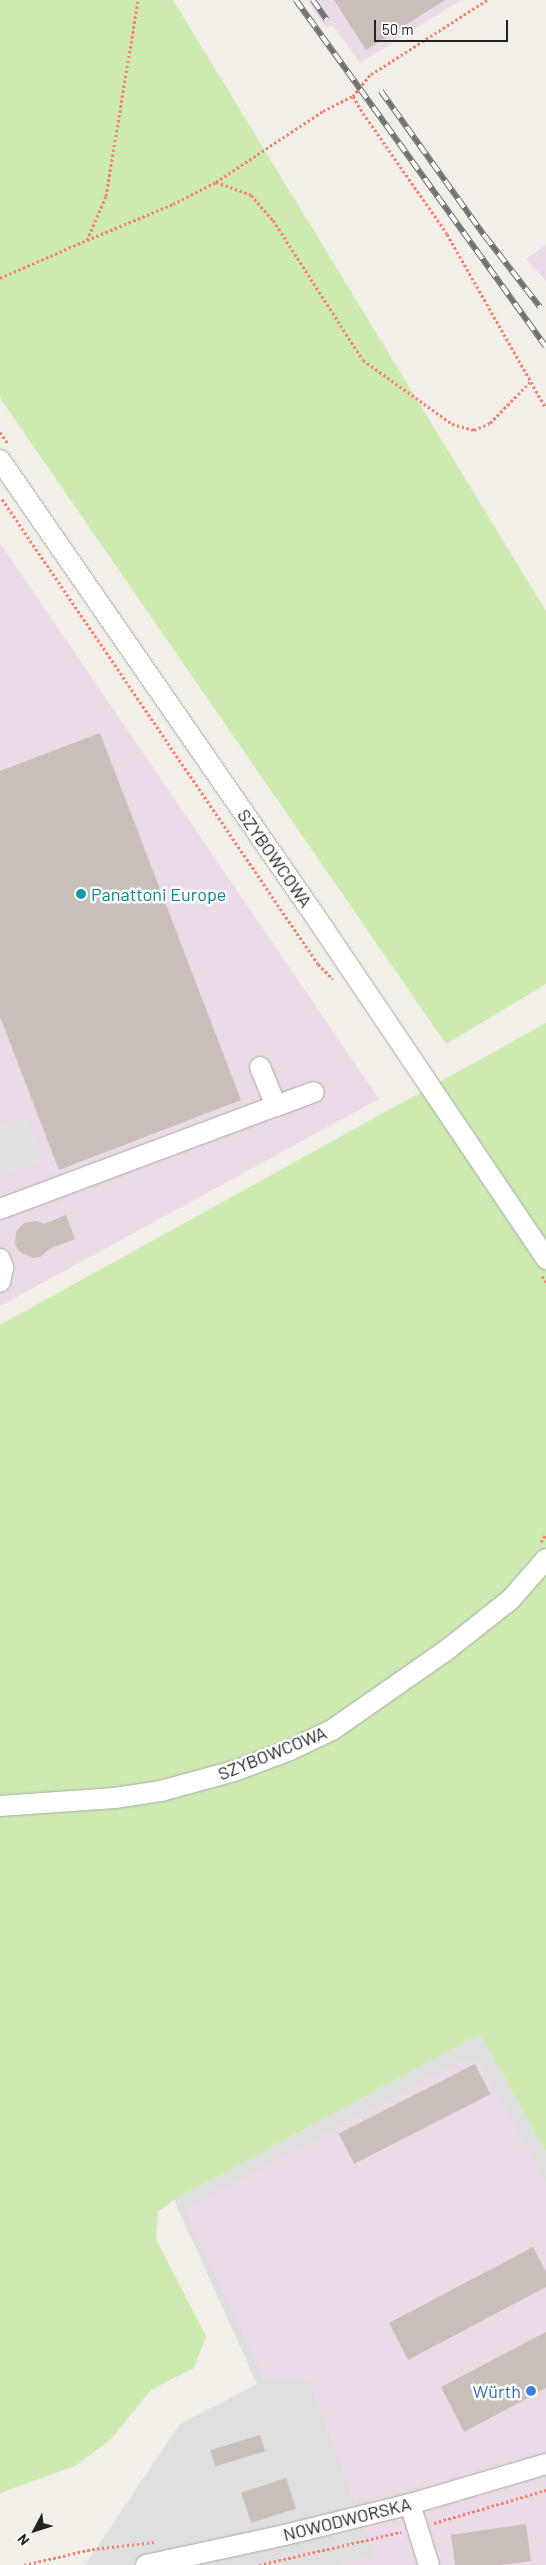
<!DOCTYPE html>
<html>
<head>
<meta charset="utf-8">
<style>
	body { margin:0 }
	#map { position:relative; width:546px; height:2565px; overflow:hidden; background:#f2efe9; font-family:Barlow,sans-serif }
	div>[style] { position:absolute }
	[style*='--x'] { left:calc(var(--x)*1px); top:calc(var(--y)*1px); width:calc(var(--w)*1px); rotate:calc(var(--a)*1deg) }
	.residential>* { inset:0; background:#e0dfdf }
	.industrial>* { inset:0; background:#ebdbe8 }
	.grass>* { inset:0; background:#cdebb0 }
	.parking>* { inset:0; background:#e2e2e2 }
	.building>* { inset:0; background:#c7bfb8; transform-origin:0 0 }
	.path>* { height:3px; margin-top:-1.5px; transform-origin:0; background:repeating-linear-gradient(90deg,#fa8072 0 2.5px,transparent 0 5px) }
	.roads { filter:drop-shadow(0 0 1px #a9a9a9) drop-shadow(0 0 1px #a9a9a9) }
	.minor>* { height:20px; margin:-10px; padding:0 10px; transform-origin:10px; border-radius:10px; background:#fff }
	.rail>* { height:5.5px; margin-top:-2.75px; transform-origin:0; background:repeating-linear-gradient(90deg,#fff 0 11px,#707070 0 22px); box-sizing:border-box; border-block:1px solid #707070 }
	.dots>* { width:14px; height:14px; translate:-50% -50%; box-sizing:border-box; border:2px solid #fff; border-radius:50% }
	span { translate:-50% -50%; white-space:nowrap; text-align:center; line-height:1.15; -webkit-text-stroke:5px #fff; paint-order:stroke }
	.street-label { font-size:18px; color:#222 }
	.culture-label { font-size:18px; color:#0d838f }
	.left { translate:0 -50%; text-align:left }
	.shop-label { font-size:18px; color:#366cbe }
	.right { translate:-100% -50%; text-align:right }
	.north { position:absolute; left:10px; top:2505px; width:50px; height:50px; -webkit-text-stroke:4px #fff; paint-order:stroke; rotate:230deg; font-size:14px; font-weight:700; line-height:20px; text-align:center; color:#222 }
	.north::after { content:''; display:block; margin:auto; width:18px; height:22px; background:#222; clip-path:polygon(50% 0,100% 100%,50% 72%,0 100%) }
	.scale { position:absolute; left:374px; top:20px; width:134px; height:22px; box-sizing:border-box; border:2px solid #222; border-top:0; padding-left:6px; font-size:15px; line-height:18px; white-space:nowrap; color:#222; -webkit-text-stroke:4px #fff; paint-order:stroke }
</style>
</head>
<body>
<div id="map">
	<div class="residential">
		<div style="clip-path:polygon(480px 2034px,546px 2151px,546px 2565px,85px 2565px,180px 2424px,257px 2384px,174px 2200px)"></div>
	</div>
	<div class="industrial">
		<div style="clip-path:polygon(307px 0,461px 0,360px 63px,333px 25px,326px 28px)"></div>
		<div style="clip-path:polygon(546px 245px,546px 281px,526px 259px)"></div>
		<div style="clip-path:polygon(0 543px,379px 1099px,0 1306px)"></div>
		<div style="clip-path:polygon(477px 2058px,546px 2182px,546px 2565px,338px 2565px,375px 2556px,309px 2382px,264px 2378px,184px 2210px,456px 2064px)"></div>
	</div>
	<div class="grass">
		<div style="clip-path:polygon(0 0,173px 0,546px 611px,546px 984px,446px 1044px,0 398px)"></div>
		<div style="clip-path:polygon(546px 1023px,546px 2151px,480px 2034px,174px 2200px,158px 2212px,156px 2239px,206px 2336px,194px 2368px,151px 2390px,110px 2440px,75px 2466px,0 2493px,0 1325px)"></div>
	</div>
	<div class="parking">
		<div style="clip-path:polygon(26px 1116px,43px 1161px,0 1178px,0 1126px)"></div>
	</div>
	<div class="building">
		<div style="clip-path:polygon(334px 0,445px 0,366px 50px)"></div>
		<div style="clip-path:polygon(100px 733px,241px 1100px,59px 1170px,0 1017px,0 771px)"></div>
		<div style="clip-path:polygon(66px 1215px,75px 1239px,49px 1249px,40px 1257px,34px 1258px,23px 1254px,18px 1250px,15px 1244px,16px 1232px,24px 1223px,36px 1221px,44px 1224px)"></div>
		<div style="left:475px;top:2064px;width:34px;height:153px;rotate:63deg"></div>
		<div style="clip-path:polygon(533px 2247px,546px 2272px,546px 2287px,408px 2360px,389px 2323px)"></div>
		<div style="clip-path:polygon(546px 2332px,546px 2388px,464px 2432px,441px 2387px)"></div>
		<div style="left:260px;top:2435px;width:17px;height:52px;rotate:73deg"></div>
		<div style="left:286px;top:2478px;width:32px;height:47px;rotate:72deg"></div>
		<div style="clip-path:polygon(526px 2524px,531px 2561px,499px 2565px,455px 2565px,451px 2535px)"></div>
	</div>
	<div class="path">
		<div style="--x:487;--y:0;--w:139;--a:147.3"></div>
		<div style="--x:370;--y:75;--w:27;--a:129"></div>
		<div style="--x:353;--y:96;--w:20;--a:60"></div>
		<div style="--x:363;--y:113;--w:147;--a:55.2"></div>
		<div style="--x:447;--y:234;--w:200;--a:60.4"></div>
		<div style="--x:216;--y:182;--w:37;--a:20"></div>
		<div style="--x:251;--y:195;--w:33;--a:49"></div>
		<div style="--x:273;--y:220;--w:166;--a:57.3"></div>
		<div style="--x:363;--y:360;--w:110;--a:35.7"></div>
		<div style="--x:452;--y:424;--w:23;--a:15"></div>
		<div style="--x:474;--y:430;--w:17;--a:-24"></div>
		<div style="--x:490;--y:423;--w:59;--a:-45.7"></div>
		<div style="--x:87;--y:240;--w:93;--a:-22.7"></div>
		<div style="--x:173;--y:204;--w:48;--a:-27.1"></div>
		<div style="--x:216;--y:182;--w:128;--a:-33.6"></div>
		<div style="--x:323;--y:111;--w:34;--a:-27"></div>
		<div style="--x:0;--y:278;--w:95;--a:-23.6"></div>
		<div style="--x:87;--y:240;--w:48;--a:-66.6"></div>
		<div style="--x:106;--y:196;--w:199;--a:-80.7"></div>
		<div style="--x:0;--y:432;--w:14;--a:56"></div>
		<div style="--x:2;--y:499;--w:562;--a:55.8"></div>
		<div style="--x:318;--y:964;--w:21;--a:45"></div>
		<div style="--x:542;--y:1276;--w:7;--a:56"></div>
		<div style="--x:541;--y:1542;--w:9;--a:-58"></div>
		<div style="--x:434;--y:2523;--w:117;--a:-16.4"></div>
		<div style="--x:24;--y:2565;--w:70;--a:-13.2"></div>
		<div style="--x:92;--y:2549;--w:64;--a:-6.2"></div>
		<div style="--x:259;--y:2565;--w:146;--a:-13.1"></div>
	</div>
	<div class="roads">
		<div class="minor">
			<div style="--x:0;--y:460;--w:554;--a:55.36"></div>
			<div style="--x:315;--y:916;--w:414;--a:56"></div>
			<div style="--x:276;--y:1106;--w:40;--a:-20.2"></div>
			<div style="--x:0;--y:1209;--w:295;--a:-20.5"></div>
			<div style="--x:276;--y:1106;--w:42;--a:-112.3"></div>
			<div style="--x:0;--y:1259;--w:9;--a:69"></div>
			<div style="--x:3;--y:1267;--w:15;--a:101"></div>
			<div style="--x:0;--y:1806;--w:115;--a:-4"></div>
			<div style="--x:115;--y:1798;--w:47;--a:-8.7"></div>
			<div style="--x:161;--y:1791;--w:79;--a:-15.4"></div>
			<div style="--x:237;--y:1770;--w:57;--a:-20.7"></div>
			<div style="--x:290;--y:1750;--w:47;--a:-25.5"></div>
			<div style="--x:332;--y:1730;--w:141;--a:-34.9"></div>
			<div style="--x:448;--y:1649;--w:80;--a:-38.4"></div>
			<div style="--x:511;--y:1599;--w:53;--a:-48.8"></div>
			<div style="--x:410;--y:2504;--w:64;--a:72.7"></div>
			<div style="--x:146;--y:2565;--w:142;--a:-12.2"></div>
			<div style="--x:285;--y:2535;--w:129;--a:-13.9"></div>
			<div style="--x:410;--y:2504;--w:142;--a:-16.4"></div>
		</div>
	</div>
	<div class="rail">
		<div style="--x:296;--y:0;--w:427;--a:54.2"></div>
		<div style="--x:313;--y:0;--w:24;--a:55"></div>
		<div style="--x:381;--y:91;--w:178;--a:54.4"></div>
		<div style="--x:485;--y:236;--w:90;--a:52.2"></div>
	</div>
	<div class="dots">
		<div style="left:81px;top:894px;background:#0f9aa8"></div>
		<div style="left:531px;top:2391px;background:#3f7fe0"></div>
	</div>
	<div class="street-label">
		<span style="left:275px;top:858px;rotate:55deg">SZYBOWCOWA</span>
		<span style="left:272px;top:1753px;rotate:-22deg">SZYBOWCOWA</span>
		<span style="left:347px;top:2519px;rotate:-14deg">NOWODWORSKA</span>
	</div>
	<div class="culture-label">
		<span class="left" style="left:91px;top:894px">Panattoni Europe</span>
	</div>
	<div class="shop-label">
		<span class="right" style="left:521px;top:2391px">Würth</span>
	</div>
	<div class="north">N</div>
	<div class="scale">50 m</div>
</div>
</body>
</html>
